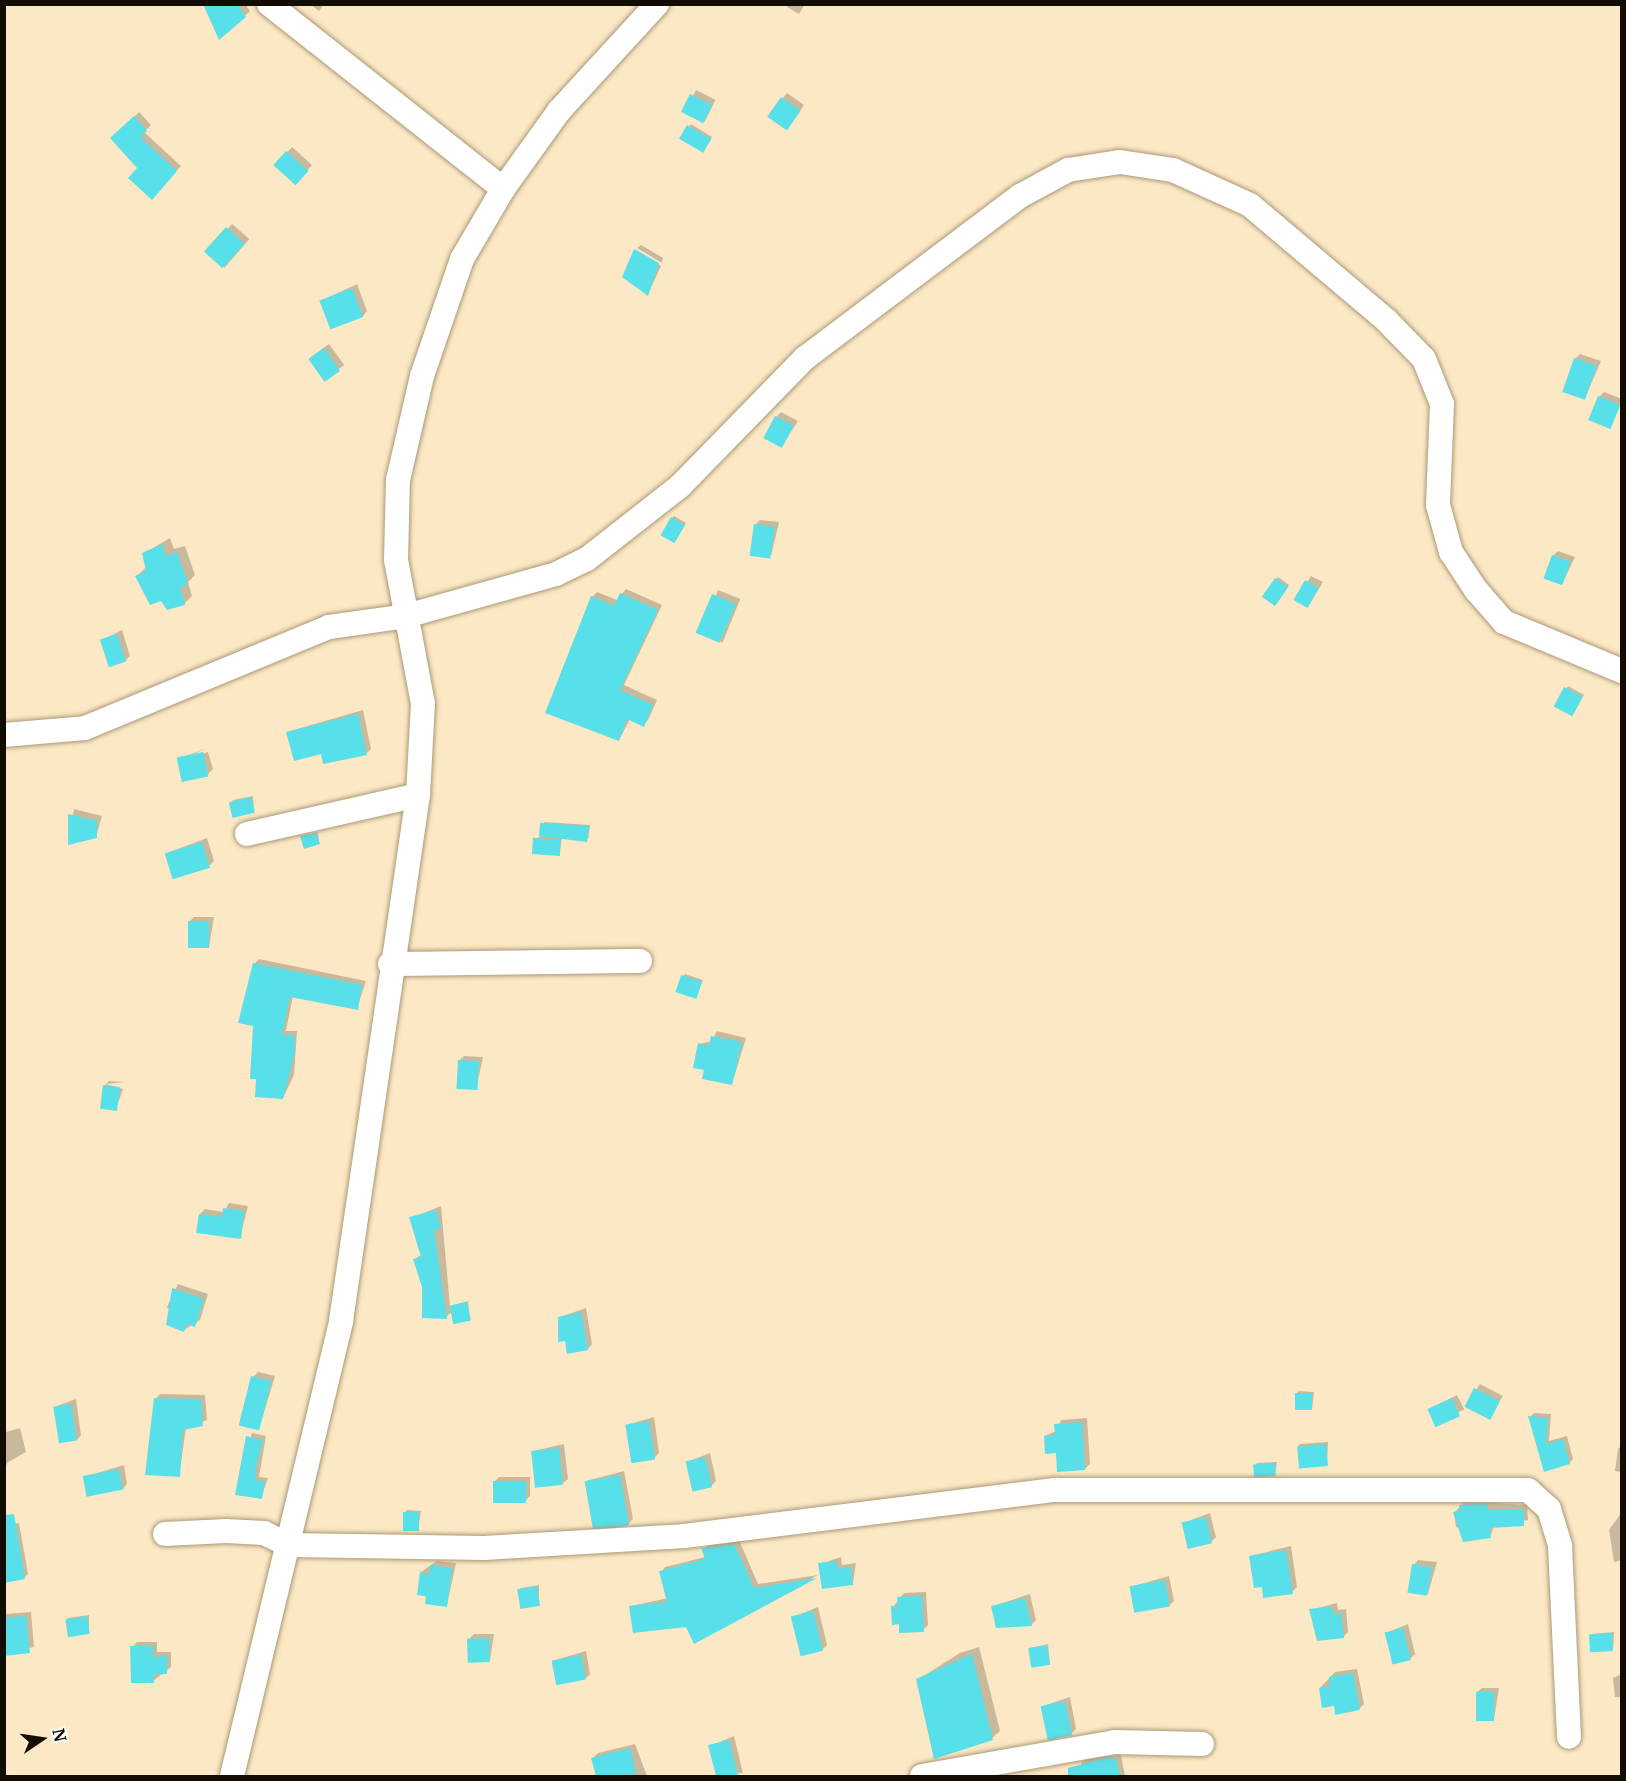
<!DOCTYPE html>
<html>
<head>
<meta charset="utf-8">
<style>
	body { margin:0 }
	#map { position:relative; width:1626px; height:1781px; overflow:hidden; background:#fce8c4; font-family:Merriweather,serif }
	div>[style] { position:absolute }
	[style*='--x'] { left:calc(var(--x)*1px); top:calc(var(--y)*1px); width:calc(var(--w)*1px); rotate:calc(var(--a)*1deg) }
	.shadow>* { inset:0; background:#0003; transform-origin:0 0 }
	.building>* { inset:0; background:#57dfea; transform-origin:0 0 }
	.roads { filter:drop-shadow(0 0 2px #aa9876) drop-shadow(0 0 2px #aa9876) }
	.street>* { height:24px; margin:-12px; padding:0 12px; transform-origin:12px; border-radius:12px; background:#fff }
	span { translate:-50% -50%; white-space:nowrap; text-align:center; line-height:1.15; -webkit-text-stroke:5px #fff; paint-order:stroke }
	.frame { position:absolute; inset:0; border:6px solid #130c02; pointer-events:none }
	.north { position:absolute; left:12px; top:1709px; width:60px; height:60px; -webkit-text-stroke:4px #fff; paint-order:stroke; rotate:77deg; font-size:16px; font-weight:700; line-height:24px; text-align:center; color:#130c02 }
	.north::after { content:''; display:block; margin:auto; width:21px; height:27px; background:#130c02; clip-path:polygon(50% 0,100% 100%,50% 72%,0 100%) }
</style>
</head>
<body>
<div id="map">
	<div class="shadow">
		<div style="clip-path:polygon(205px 4px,245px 4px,250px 11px,220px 38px)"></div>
		<div style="clip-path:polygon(310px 4px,324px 4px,319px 11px)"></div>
		<div style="clip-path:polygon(805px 4px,799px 14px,787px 7px,788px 4px)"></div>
		<div style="left:696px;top:90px;width:22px;height:25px;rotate:27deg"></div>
		<div style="clip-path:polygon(787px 93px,804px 105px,791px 124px,783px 98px)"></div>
		<div style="clip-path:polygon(139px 112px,151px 125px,144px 132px,181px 166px,152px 197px,139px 168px,112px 139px)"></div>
		<div style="clip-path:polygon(691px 124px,712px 137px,704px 150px,681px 139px)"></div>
		<div style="left:292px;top:147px;width:27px;height:25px;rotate:42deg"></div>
		<div style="left:232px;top:224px;width:23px;height:38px;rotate:41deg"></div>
		<div style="clip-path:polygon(641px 245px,663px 258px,662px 263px,637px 248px)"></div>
		<div style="clip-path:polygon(636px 250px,661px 266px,648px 294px,624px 277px)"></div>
		<div style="clip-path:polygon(357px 284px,367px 311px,363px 316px,321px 301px)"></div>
		<div style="left:329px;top:344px;width:26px;height:23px;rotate:54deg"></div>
		<div style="clip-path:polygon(1580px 354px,1601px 361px,1585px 398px,1575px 359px)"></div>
		<div style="clip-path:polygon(1604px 392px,1622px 399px,1609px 427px,1599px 397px)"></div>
		<div style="clip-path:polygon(781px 412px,798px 421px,782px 446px,776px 417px)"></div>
		<div style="clip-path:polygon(674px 516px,686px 523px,675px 542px,672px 518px)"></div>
		<div style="clip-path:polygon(760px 520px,779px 522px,771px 556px,755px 525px)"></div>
		<div style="clip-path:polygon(170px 538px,174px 549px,185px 546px,195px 575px,188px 582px,192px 596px,184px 604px,137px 576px,146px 567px,143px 554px)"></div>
		<div style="clip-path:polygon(1558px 551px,1575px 557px,1562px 584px,1553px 556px)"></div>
		<div style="clip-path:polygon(1311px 576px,1323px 582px,1308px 607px,1295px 600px)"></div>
		<div style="clip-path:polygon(1278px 577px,1289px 585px,1277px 603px,1276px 579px)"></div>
		<div style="clip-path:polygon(626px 589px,662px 605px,624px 685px,657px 700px,648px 720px,643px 725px,630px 719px,619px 740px,592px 597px,597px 592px,617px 600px)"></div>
		<div style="left:718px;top:590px;width:24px;height:47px;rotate:22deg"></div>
		<div style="clip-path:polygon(122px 630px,130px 656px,125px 661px,102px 640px)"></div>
		<div style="clip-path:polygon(1568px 686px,1584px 695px,1574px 713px,1555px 705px)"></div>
		<div style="clip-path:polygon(363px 710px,371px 749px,366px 754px,322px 752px,287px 732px)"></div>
		<div style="clip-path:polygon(207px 748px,182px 759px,208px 752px,213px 769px,208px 774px,178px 759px)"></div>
		<div style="clip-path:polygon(253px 796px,254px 812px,231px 802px,233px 800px)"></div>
		<div style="clip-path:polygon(74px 809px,102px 816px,96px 837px,69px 843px)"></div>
		<div style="clip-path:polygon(544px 822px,590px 825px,588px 839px,562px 838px,559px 855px,534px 839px,540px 837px)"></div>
		<div style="clip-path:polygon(318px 832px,319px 843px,302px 837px,304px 835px)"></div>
		<div style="clip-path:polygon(207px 838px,214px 861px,209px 866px,167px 853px)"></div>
		<div style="clip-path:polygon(194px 917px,214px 917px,209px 947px,189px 922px)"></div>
		<div style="clip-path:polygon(259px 959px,366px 981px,357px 1008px,293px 996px,286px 1031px,297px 1031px,294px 1075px,283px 1098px,258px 1078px,254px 964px)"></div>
		<div style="clip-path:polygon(685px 974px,703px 980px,696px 997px,683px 976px)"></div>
		<div style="clip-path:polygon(717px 1031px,746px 1038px,732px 1084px,705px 1069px,699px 1044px,712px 1041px)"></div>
		<div style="clip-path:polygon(464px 1056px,483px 1057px,476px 1089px,459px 1061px)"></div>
		<div style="clip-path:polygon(109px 1081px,124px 1082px,106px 1084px,123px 1089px,116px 1109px,104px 1086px)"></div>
		<div style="clip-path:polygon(229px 1203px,248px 1206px,240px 1238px,200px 1214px,205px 1209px,224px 1212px)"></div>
		<div style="clip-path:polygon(441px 1206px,450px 1306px,468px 1301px,470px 1320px,452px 1312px,446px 1317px,423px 1287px,415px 1259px,422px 1254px,411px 1218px)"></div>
		<div style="clip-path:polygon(178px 1284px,208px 1294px,200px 1320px,184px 1330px,167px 1307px)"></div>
		<div style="clip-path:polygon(586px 1308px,592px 1344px,588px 1349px,560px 1317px)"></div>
		<div style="clip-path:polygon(258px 1372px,275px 1376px,259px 1429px,253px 1377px)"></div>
		<div style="clip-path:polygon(1480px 1384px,1503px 1396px,1489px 1418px,1466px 1406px)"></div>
		<div style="clip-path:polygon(1299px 1391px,1314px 1392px,1312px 1409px,1297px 1393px)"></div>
		<div style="clip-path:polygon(160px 1394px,205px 1395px,207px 1420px,186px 1428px,179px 1476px,155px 1399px)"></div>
		<div style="left:1457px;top:1395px;width:16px;height:31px;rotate:63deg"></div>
		<div style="clip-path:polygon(76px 1399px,81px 1435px,77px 1440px,54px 1407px)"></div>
		<div style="clip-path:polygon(1534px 1413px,1551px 1414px,1549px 1441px,1567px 1436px,1573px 1459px,1569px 1463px,1545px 1470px,1530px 1417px)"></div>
		<div style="clip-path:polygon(654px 1417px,659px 1453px,654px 1458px,626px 1425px)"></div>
		<div style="clip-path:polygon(1087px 1418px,1090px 1464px,1085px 1469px,1045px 1436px,1056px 1431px,1061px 1420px)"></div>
		<div style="clip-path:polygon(5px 1424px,6px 1432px,20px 1428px,26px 1452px,7px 1463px,4px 1474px)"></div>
		<div style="clip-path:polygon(252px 1433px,266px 1436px,259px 1477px,268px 1478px,261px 1498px,237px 1494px)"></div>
		<div style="clip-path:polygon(1328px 1442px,1327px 1464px,1298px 1446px,1300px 1444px)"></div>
		<div style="clip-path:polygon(564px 1444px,568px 1479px,563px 1483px,533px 1451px)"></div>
		<div style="clip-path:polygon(1622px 1445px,1622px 1472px,1615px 1471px,1618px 1449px)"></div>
		<div style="clip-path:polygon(710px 1453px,716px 1481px,711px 1486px,687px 1462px)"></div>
		<div style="clip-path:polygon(1277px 1462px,1275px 1474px,1255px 1465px,1257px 1463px)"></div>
		<div style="clip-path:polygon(124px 1465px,127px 1484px,123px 1489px,84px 1477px)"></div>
		<div style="clip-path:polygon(624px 1471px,633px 1519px,628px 1524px,586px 1481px)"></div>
		<div style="clip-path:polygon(499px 1477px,530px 1477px,530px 1496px,525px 1501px,494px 1482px)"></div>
		<div style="clip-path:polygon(1465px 1501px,1527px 1505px,1528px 1520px,1494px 1526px,1490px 1537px,1456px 1527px,1454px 1513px)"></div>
		<div style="clip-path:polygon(407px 1510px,421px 1511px,418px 1530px,405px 1512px)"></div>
		<div style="clip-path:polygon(1622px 1512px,1622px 1560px,1614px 1562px,1609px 1530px)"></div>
		<div style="clip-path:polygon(1210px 1513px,1216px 1537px,1211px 1542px,1183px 1523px)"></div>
		<div style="clip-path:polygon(19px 1523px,28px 1574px,24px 1578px,4px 1526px)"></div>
		<div style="clip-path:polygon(739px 1540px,758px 1584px,818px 1575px,695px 1642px,687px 1626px,631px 1606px,668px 1598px,661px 1572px,665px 1567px,705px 1557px,707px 1544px)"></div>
		<div style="clip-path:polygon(1291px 1546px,1297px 1587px,1292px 1592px,1263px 1586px,1250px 1556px)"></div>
		<div style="clip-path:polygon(841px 1557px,842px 1565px,856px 1563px,853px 1583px,820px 1564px)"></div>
		<div style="clip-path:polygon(1418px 1560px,1437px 1562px,1428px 1594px,1414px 1565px)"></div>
		<div style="clip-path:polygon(437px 1561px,456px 1563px,447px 1605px,419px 1594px,421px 1572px)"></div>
		<div style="clip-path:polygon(1169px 1576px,1174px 1601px,1169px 1606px,1130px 1587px)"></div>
		<div style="clip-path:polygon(539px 1585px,539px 1604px,519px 1590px,521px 1588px)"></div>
		<div style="clip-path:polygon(926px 1592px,928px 1625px,923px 1630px,893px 1607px,904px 1593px)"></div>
		<div style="clip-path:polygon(1030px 1594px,1036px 1620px,1031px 1625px,993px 1606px)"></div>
		<div style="clip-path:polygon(1337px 1603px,1338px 1610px,1346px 1609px,1348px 1632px,1343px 1637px,1310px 1610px)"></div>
		<div style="clip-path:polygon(818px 1607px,827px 1645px,822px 1650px,793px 1617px)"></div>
		<div style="clip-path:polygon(31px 1612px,34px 1647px,4px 1654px,4px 1614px)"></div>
		<div style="clip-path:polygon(89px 1615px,89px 1632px,66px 1620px,68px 1618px)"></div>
		<div style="clip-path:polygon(1408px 1624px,1415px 1654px,1410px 1659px,1386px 1633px)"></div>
		<div style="clip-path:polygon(1614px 1632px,1613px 1650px,1591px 1636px,1593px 1634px)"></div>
		<div style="clip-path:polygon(474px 1634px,494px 1634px,490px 1660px,469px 1639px)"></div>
		<div style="clip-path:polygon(137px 1642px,157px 1642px,157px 1652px,171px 1652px,171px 1667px,153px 1681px,132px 1647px)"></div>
		<div style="clip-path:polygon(1048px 1644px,1050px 1664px,1029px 1650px,1031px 1648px)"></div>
		<div style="clip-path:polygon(979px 1647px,1000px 1731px,992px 1738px,917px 1680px,960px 1653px)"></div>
		<div style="clip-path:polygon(586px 1651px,590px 1674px,585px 1679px,552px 1661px)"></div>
		<div style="clip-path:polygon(1357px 1669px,1364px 1704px,1359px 1709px,1335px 1704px,1320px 1688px,1335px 1672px)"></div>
		<div style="clip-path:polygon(1622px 1674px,1622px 1697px,1615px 1697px,1613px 1678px)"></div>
		<div style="clip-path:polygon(1482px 1688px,1499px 1688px,1494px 1719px,1477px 1692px)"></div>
		<div style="clip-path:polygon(1070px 1697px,1076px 1729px,1071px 1734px,1043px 1706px)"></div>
		<div style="clip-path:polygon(734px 1736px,743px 1773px,717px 1776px,710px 1746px)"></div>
		<div style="clip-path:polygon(635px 1744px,647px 1776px,597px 1776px,593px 1758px,598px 1753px)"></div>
		<div style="clip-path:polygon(1121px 1755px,1125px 1776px,1083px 1776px,1081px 1763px,1086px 1758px)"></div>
	</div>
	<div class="building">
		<div style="clip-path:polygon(203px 4px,237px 4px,246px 17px,219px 40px)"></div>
		<div style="left:690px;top:94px;width:25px;height:20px;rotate:27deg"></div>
		<div style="left:781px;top:97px;width:24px;height:24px;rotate:35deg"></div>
		<div style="clip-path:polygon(134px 116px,147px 131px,140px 137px,177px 171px,152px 200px,128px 178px,137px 168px,110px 138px)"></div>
		<div style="left:687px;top:125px;width:28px;height:16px;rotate:30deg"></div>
		<div style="left:286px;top:151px;width:30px;height:19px;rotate:42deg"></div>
		<div style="left:226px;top:227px;width:25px;height:33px;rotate:42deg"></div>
		<div style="clip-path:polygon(634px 249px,659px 263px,648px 296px,622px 277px)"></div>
		<div style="left:352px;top:288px;width:31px;height:35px;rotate:69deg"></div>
		<div style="left:324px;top:348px;width:28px;height:19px;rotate:55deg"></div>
		<div style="left:1574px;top:358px;width:24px;height:36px;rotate:19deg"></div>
		<div style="left:1598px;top:396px;width:24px;height:26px;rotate:22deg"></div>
		<div style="left:775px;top:416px;width:21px;height:25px;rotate:28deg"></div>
		<div style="left:671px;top:517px;width:16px;height:21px;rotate:30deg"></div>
		<div style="left:754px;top:524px;width:21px;height:32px;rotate:8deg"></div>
		<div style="clip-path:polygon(162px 544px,166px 556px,177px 552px,188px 584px,180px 587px,185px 605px,167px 610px,161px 601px,150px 605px,135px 576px,146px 571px,142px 553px)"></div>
		<div style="left:1552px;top:555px;width:20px;height:25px;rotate:20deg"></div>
		<div style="left:1275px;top:578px;width:16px;height:23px;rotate:35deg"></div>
		<div style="left:1305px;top:580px;width:16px;height:23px;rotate:30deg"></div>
		<div style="clip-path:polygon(620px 593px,658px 610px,620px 690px,653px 705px,644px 727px,627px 719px,619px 741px,545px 713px,591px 596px,614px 606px)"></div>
		<div style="left:712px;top:594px;width:26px;height:42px;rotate:23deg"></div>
		<div style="left:117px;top:634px;width:29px;height:18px;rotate:72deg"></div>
		<div style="left:1564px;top:687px;width:21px;height:22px;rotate:28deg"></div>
		<div style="clip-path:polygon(358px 714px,367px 755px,323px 764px,321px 754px,294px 761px,286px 732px)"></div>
		<div style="left:203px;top:752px;width:25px;height:27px;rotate:78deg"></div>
		<div style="left:251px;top:797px;width:16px;height:23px;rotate:76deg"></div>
		<div style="clip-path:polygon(68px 814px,97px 821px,97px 838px,68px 845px)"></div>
		<div style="clip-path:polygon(540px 823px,589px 826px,587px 842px,539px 836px)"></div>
		<div style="clip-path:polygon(316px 833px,320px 844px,304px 849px,300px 836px)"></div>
		<div style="left:533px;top:838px;width:28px;height:16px;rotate:4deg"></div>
		<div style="left:202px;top:842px;width:27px;height:39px;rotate:73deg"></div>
		<div style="left:188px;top:921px;width:21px;height:27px"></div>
		<div style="clip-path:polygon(253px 963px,362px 985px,358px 1010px,290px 997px,282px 1035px,294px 1035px,295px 1052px,283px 1099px,255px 1097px,256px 1079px,250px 1079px,253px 1026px,238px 1023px)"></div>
		<div style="left:681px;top:975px;width:22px;height:18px;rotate:18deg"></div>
		<div style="clip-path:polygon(711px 1036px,742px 1042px,732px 1085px,702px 1079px,704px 1070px,693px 1068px,698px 1043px,709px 1046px)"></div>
		<div style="left:458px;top:1060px;width:21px;height:29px;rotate:3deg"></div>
		<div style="left:103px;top:1085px;width:17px;height:24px;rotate:7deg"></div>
		<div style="clip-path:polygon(223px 1208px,244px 1211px,241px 1239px,196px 1233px,199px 1214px,222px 1217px)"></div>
		<div style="clip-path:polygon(436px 1210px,441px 1228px,434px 1230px,447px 1319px,422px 1318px,422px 1287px,413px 1259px,421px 1257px,409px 1217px)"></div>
		<div style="clip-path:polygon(172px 1288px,204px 1299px,195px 1327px,187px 1324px,184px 1332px,166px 1325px)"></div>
		<div style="left:467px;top:1302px;width:19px;height:18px;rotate:78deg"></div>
		<div style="clip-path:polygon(581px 1312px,588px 1350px,567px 1354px,565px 1341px,558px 1342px,558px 1317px)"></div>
		<div style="left:251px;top:1376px;width:21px;height:51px;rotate:14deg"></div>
		<div style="left:1474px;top:1388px;width:29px;height:21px;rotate:27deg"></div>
		<div style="left:1295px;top:1393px;width:17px;height:17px"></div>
		<div style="clip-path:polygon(154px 1398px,201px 1399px,203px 1426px,183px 1430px,180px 1477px,145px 1475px)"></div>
		<div style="left:1452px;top:1398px;width:20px;height:27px;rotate:66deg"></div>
		<div style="left:71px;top:1404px;width:37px;height:18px;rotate:81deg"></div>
		<div style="clip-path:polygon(1528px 1416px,1548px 1418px,1546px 1444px,1563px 1439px,1570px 1464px,1544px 1472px)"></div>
		<div style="left:649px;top:1421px;width:39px;height:24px;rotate:81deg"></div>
		<div style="clip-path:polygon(1082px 1422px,1085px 1470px,1057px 1472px,1056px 1453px,1045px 1454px,1044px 1436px,1055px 1435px,1054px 1424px)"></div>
		<div style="clip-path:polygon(246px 1436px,263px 1440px,255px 1471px,256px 1480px,265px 1482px,262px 1499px,235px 1495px)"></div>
		<div style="left:1326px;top:1444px;width:22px;height:29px;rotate:85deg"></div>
		<div style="left:559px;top:1448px;width:37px;height:28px;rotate:84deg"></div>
		<div style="left:705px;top:1457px;width:31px;height:20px;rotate:77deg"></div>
		<div style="left:1275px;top:1463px;width:13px;height:22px;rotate:86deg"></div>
		<div style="left:119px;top:1469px;width:21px;height:37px;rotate:79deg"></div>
		<div style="left:620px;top:1475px;width:51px;height:36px;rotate:80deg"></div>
		<div style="left:526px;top:1481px;width:22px;height:33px;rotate:90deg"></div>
		<div style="clip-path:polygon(1487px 1504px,1488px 1510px,1524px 1509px,1524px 1526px,1490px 1528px,1491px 1538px,1463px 1542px,1453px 1512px,1460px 1511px,1459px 1505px)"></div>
		<div style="left:403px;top:1512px;width:16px;height:19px"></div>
		<div style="clip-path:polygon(14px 1514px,25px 1579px,4px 1583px,4px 1515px)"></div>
		<div style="left:1206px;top:1517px;width:27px;height:25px;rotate:77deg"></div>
		<div style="clip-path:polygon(734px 1544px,754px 1588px,817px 1578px,694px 1644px,686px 1627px,633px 1633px,629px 1606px,667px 1602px,659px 1571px,705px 1559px,701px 1548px)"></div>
		<div style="clip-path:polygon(1286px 1550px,1293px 1594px,1263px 1598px,1262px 1587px,1254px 1588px,1249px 1556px)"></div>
		<div style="clip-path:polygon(837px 1561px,838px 1569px,851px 1567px,853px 1585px,822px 1589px,818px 1563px)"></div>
		<div style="left:1412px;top:1564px;width:20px;height:29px;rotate:9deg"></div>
		<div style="clip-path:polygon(430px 1565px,452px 1568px,447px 1607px,425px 1604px,426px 1596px,417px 1595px,420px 1572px,429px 1575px)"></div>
		<div style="left:1165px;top:1580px;width:27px;height:36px;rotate:80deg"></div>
		<div style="left:537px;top:1586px;width:20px;height:20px;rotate:81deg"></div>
		<div style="clip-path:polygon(922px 1596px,924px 1632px,899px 1633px,899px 1624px,892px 1625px,891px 1606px,898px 1606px,897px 1597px)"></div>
		<div style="clip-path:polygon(1025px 1598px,1032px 1626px,996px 1628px,991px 1606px)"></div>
		<div style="clip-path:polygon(1332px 1607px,1333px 1614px,1341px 1613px,1344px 1638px,1317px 1641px,1309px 1609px)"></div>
		<div style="left:813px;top:1611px;width:41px;height:23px;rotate:76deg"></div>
		<div style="clip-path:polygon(26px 1616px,30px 1653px,4px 1656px,4px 1618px)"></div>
		<div style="left:87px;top:1616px;width:18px;height:22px;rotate:81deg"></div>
		<div style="left:1403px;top:1628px;width:33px;height:19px;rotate:76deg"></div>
		<div style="left:1612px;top:1633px;width:18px;height:23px;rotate:87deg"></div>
		<div style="left:489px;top:1638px;width:24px;height:22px;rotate:88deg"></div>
		<div style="left:1047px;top:1645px;width:20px;height:19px;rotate:81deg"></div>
		<div style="clip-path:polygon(130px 1646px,153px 1646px,153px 1657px,167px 1656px,167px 1674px,154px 1674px,154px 1683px,131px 1683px)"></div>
		<div style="clip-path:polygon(972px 1654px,993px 1740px,934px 1759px,916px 1679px)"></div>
		<div style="left:581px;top:1655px;width:25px;height:30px;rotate:79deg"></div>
		<div style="clip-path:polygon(1353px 1673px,1360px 1710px,1335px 1715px,1334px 1706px,1322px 1708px,1319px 1688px,1330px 1686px,1329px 1677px)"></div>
		<div style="left:1476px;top:1692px;width:18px;height:29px"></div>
		<div style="left:1065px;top:1701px;width:35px;height:25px;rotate:78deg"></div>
		<div style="clip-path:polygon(729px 1740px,738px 1776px,716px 1776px,708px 1745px)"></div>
		<div style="clip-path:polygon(630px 1748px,636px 1774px,596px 1776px,591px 1758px)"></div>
		<div style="clip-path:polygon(1109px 1757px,1116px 1759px,1120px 1776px,1068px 1776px,1068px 1768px)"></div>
	</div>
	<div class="roads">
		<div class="street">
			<div style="--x:269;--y:4;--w:298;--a:38.3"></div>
			<div style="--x:4;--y:735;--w:81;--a:-4.9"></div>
			<div style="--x:85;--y:728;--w:264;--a:-22.5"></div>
			<div style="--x:329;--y:627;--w:78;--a:-8.1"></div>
			<div style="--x:406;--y:616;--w:156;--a:-15.6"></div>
			<div style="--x:556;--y:574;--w:34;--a:-26"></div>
			<div style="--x:587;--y:559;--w:118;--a:-38.1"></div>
			<div style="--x:680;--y:486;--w:179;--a:-45.7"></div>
			<div style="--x:805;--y:358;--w:269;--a:-37"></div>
			<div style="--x:1020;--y:196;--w:55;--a:-28.4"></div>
			<div style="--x:1068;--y:170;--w:53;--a:-8.7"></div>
			<div style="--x:1120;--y:162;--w:54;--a:8.6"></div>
			<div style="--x:1173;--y:170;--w:85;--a:24.4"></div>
			<div style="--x:1250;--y:205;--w:178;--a:40.2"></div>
			<div style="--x:1386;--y:320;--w:54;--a:45.7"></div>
			<div style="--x:1424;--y:359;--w:48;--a:68.2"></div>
			<div style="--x:1442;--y:404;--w:101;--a:92.3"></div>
			<div style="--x:1438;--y:505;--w:49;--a:74.5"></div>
			<div style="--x:1451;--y:552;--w:45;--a:56.7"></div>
			<div style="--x:1476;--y:590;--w:43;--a:48.8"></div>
			<div style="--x:1504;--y:622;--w:128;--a:22.6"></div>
			<div style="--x:247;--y:834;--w:175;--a:-12.8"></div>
			<div style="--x:390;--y:964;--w:250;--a:-0.7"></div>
			<div style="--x:165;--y:1534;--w:61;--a:-2.8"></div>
			<div style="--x:226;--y:1531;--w:38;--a:3"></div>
			<div style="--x:264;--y:1533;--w:28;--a:26"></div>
			<div style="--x:289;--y:1545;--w:195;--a:0.9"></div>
			<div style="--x:484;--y:1548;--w:200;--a:-3.4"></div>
			<div style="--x:684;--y:1536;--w:374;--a:-7.1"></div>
			<div style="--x:1055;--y:1490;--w:473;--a:0"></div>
			<div style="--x:1528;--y:1490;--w:28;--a:42"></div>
			<div style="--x:1549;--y:1509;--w:39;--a:73"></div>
			<div style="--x:1560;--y:1546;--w:191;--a:87.3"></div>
			<div style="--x:232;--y:1776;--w:468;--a:-76.5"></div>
			<div style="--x:341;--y:1321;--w:532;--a:-81.67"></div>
			<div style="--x:418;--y:795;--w:91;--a:-86.9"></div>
			<div style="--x:423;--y:704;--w:147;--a:-100.6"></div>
			<div style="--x:396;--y:560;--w:80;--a:-88.6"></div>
			<div style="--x:398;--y:480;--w:107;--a:-77"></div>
			<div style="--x:422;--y:376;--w:124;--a:-71.1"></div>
			<div style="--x:462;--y:259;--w:81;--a:-59.6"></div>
			<div style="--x:503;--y:189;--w:96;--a:-54.3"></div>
			<div style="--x:559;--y:111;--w:145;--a:-47.5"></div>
			<div style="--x:922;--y:1776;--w:196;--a:-10"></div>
			<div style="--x:1115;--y:1742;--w:87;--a:1.3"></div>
		</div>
	</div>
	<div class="frame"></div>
	<div class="north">N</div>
</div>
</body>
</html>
